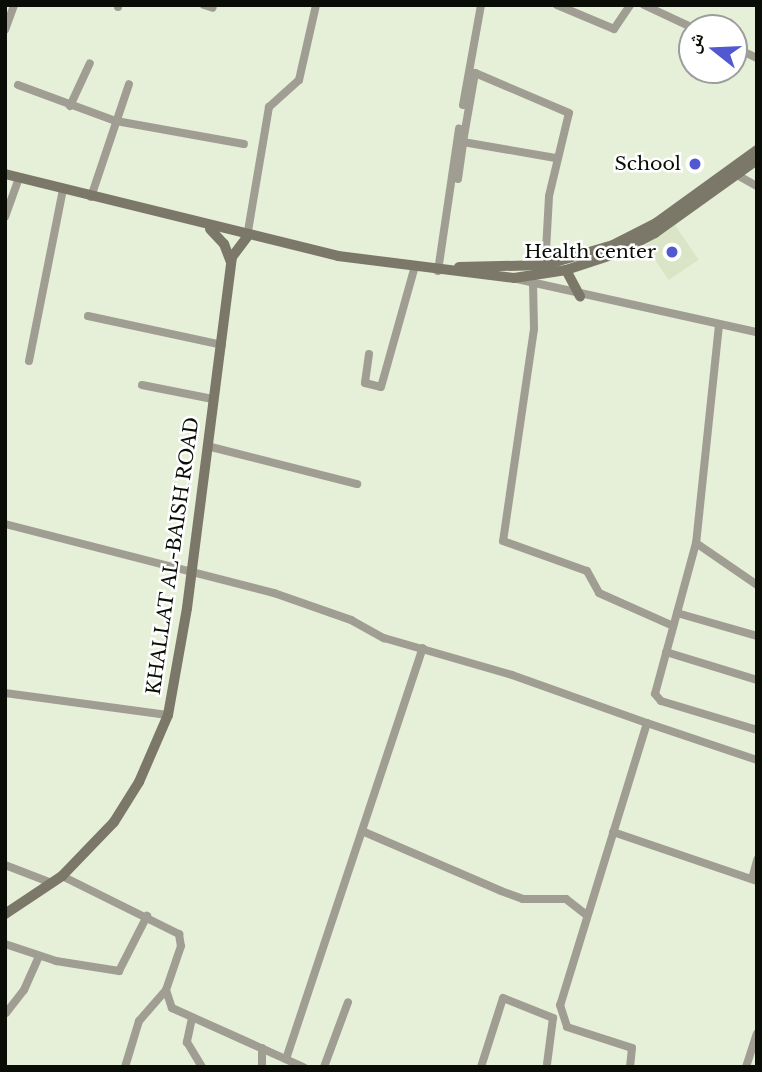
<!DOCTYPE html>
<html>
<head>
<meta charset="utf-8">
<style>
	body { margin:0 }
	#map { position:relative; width:762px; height:1072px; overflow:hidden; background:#e6efd7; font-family:"Libre Baskerville","Noto Naskh Arabic",serif }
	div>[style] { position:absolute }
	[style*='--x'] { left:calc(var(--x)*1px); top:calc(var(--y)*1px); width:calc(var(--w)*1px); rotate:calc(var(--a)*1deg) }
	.built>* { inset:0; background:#d9e5c6; transform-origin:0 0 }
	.street>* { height:8px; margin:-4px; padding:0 4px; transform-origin:4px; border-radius:4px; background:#a09d93 }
	.secondary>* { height:10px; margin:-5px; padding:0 5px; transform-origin:5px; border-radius:5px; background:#7c7869 }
	.dots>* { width:19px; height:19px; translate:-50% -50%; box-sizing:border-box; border:4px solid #fff; border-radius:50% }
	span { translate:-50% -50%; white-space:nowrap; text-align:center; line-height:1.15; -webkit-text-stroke:5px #fff; paint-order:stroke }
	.poi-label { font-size:19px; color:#0a0d06 }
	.right { translate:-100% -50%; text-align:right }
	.street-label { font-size:19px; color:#0a0d06 }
	.frame { position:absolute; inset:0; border:7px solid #0a0d06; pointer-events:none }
	.north { position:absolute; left:678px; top:14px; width:70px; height:70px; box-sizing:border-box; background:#fff; border:2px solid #9d9e9b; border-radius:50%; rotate:288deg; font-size:19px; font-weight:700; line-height:28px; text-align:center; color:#0a0d06 }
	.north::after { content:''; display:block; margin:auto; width:24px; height:32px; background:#5258cf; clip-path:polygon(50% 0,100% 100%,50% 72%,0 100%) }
</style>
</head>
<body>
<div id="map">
	<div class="built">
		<div style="left:675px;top:225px;width:42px;height:36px;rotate:56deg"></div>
	</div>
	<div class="street">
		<div style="--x:118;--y:5;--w:2;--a:90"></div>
		<div style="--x:204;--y:5;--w:9;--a:18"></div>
		<div style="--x:557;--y:5;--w:62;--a:22.8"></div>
		<div style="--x:614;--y:29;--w:29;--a:-56"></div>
		<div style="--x:644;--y:5;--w:54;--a:25.1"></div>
		<div style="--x:5;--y:30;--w:27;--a:-70"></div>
		<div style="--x:734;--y:47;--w:25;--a:26"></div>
		<div style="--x:18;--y:85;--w:104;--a:20.2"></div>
		<div style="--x:116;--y:121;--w:130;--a:10.2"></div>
		<div style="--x:463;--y:105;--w:102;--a:-79.8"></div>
		<div style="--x:70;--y:106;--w:47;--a:-65.1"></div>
		<div style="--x:737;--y:175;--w:23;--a:29"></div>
		<div style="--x:458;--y:179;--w:37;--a:-82"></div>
		<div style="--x:91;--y:197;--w:119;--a:-71.4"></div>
		<div style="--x:5;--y:217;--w:41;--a:-70.3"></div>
		<div style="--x:247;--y:237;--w:132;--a:-80.4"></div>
		<div style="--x:269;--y:107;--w:40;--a:-42"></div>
		<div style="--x:299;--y:80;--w:77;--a:-77.2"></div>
		<div style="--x:545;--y:268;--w:72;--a:-86.8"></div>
		<div style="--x:549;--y:196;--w:85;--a:-76.5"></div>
		<div style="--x:569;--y:113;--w:102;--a:-156.9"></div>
		<div style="--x:475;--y:73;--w:70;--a:99.9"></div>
		<div style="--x:463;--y:142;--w:94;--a:9.8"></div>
		<div style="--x:438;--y:271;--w:144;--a:-81.6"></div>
		<div style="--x:517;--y:279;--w:246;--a:12.5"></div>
		<div style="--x:533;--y:284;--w:45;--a:88.7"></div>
		<div style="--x:534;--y:329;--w:214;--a:98.3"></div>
		<div style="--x:503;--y:541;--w:89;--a:19.7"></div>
		<div style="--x:587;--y:571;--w:25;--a:61"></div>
		<div style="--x:599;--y:593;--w:81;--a:24"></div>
		<div style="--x:88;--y:316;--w:137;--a:12.2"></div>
		<div style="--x:719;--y:325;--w:219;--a:96"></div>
		<div style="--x:696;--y:543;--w:156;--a:105.2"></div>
		<div style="--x:655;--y:694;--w:9;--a:49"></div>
		<div style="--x:661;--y:701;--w:100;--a:16.8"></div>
		<div style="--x:369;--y:354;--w:29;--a:98"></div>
		<div style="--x:365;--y:383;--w:16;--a:14"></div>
		<div style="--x:381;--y:387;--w:126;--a:-74.3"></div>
		<div style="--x:29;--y:361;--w:175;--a:-78.8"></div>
		<div style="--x:142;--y:385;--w:72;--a:11.2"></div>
		<div style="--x:207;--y:446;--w:155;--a:14.2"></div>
		<div style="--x:5;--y:524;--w:278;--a:14.4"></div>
		<div style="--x:274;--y:593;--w:82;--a:19.3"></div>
		<div style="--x:351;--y:620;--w:38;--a:29"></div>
		<div style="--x:384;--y:638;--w:133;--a:16.1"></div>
		<div style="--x:512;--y:675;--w:143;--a:19.6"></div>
		<div style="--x:647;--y:723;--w:295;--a:107.1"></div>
		<div style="--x:560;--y:1005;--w:23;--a:72"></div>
		<div style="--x:567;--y:1027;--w:68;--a:17.9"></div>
		<div style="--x:632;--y:1048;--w:19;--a:96"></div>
		<div style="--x:696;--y:543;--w:74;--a:34.5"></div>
		<div style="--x:677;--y:613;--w:83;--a:16"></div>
		<div style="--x:666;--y:652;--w:95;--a:17.1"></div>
		<div style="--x:5;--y:693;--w:164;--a:7.7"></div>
		<div style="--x:647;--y:723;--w:116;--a:18.6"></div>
		<div style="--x:362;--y:831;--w:151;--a:23.3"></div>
		<div style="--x:501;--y:891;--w:23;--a:20"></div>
		<div style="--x:523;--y:899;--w:43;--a:0"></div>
		<div style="--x:566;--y:899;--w:24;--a:38"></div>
		<div style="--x:613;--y:832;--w:152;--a:18.8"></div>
		<div style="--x:5;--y:865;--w:50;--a:21"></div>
		<div style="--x:62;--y:876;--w:131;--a:26.4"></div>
		<div style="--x:179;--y:934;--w:12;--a:81"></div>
		<div style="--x:181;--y:946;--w:46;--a:108.8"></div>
		<div style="--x:166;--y:990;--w:19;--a:72"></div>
		<div style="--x:172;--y:1008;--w:144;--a:24.2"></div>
		<div style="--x:752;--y:879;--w:20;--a:-75"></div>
		<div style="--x:5;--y:944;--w:54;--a:18.4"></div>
		<div style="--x:56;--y:961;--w:64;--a:9"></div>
		<div style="--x:119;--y:971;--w:62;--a:-63"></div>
		<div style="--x:6;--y:1013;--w:29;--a:-52"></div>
		<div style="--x:24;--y:990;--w:37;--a:-66"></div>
		<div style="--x:192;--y:1018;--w:25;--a:102"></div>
		<div style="--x:187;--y:1042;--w:29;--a:59"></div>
		<div style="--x:286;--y:1059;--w:433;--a:-71.6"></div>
		<div style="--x:125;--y:1067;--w:48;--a:-73.1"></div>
		<div style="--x:139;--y:1021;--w:41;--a:-48.9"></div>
		<div style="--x:262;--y:1067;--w:19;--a:-90"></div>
		<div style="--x:324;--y:1067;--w:69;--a:-69.7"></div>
		<div style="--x:481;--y:1067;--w:72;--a:-72.3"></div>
		<div style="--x:503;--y:998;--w:54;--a:21.8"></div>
		<div style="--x:553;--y:1018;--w:46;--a:97.4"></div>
		<div style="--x:746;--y:1067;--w:35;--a:-72"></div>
	</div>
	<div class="secondary">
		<div style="--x:5;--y:174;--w:343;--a:13.8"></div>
		<div style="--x:338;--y:256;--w:177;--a:7.1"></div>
		<div style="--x:514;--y:278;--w:53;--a:-8.7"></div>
		<div style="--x:566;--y:270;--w:52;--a:-18.1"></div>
		<div style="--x:615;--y:254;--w:45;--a:-27.7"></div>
		<div style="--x:655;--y:233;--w:125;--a:-35.6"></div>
		<div style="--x:210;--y:229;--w:21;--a:47"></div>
		<div style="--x:224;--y:244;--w:19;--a:69"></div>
		<div style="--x:459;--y:267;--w:86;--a:-1.3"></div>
		<div style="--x:545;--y:265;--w:71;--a:-16.4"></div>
		<div style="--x:613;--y:245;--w:48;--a:-27.1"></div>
		<div style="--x:656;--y:223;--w:125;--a:-35.9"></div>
		<div style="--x:566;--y:270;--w:30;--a:62"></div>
		<div style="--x:5;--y:914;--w:69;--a:-33.7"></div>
		<div style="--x:62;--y:876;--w:75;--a:-46.1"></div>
		<div style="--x:114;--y:822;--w:47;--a:-58"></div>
		<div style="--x:139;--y:782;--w:73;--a:-66.6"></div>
		<div style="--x:168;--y:715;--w:109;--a:-79.9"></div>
		<div style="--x:187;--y:608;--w:354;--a:-82.7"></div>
		<div style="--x:232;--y:257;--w:25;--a:-53"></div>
	</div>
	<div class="dots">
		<div style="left:695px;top:164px;background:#5258cf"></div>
		<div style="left:672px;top:252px;background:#5258cf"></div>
	</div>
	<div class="poi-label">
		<span class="right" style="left:681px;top:164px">School</span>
		<span class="right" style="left:656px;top:252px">Health center</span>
	</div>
	<div class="street-label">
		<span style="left:173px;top:556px;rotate:-82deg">KHALLAT AL-BAISH ROAD</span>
	</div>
	<div class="frame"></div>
	<div class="north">ش</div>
</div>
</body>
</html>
